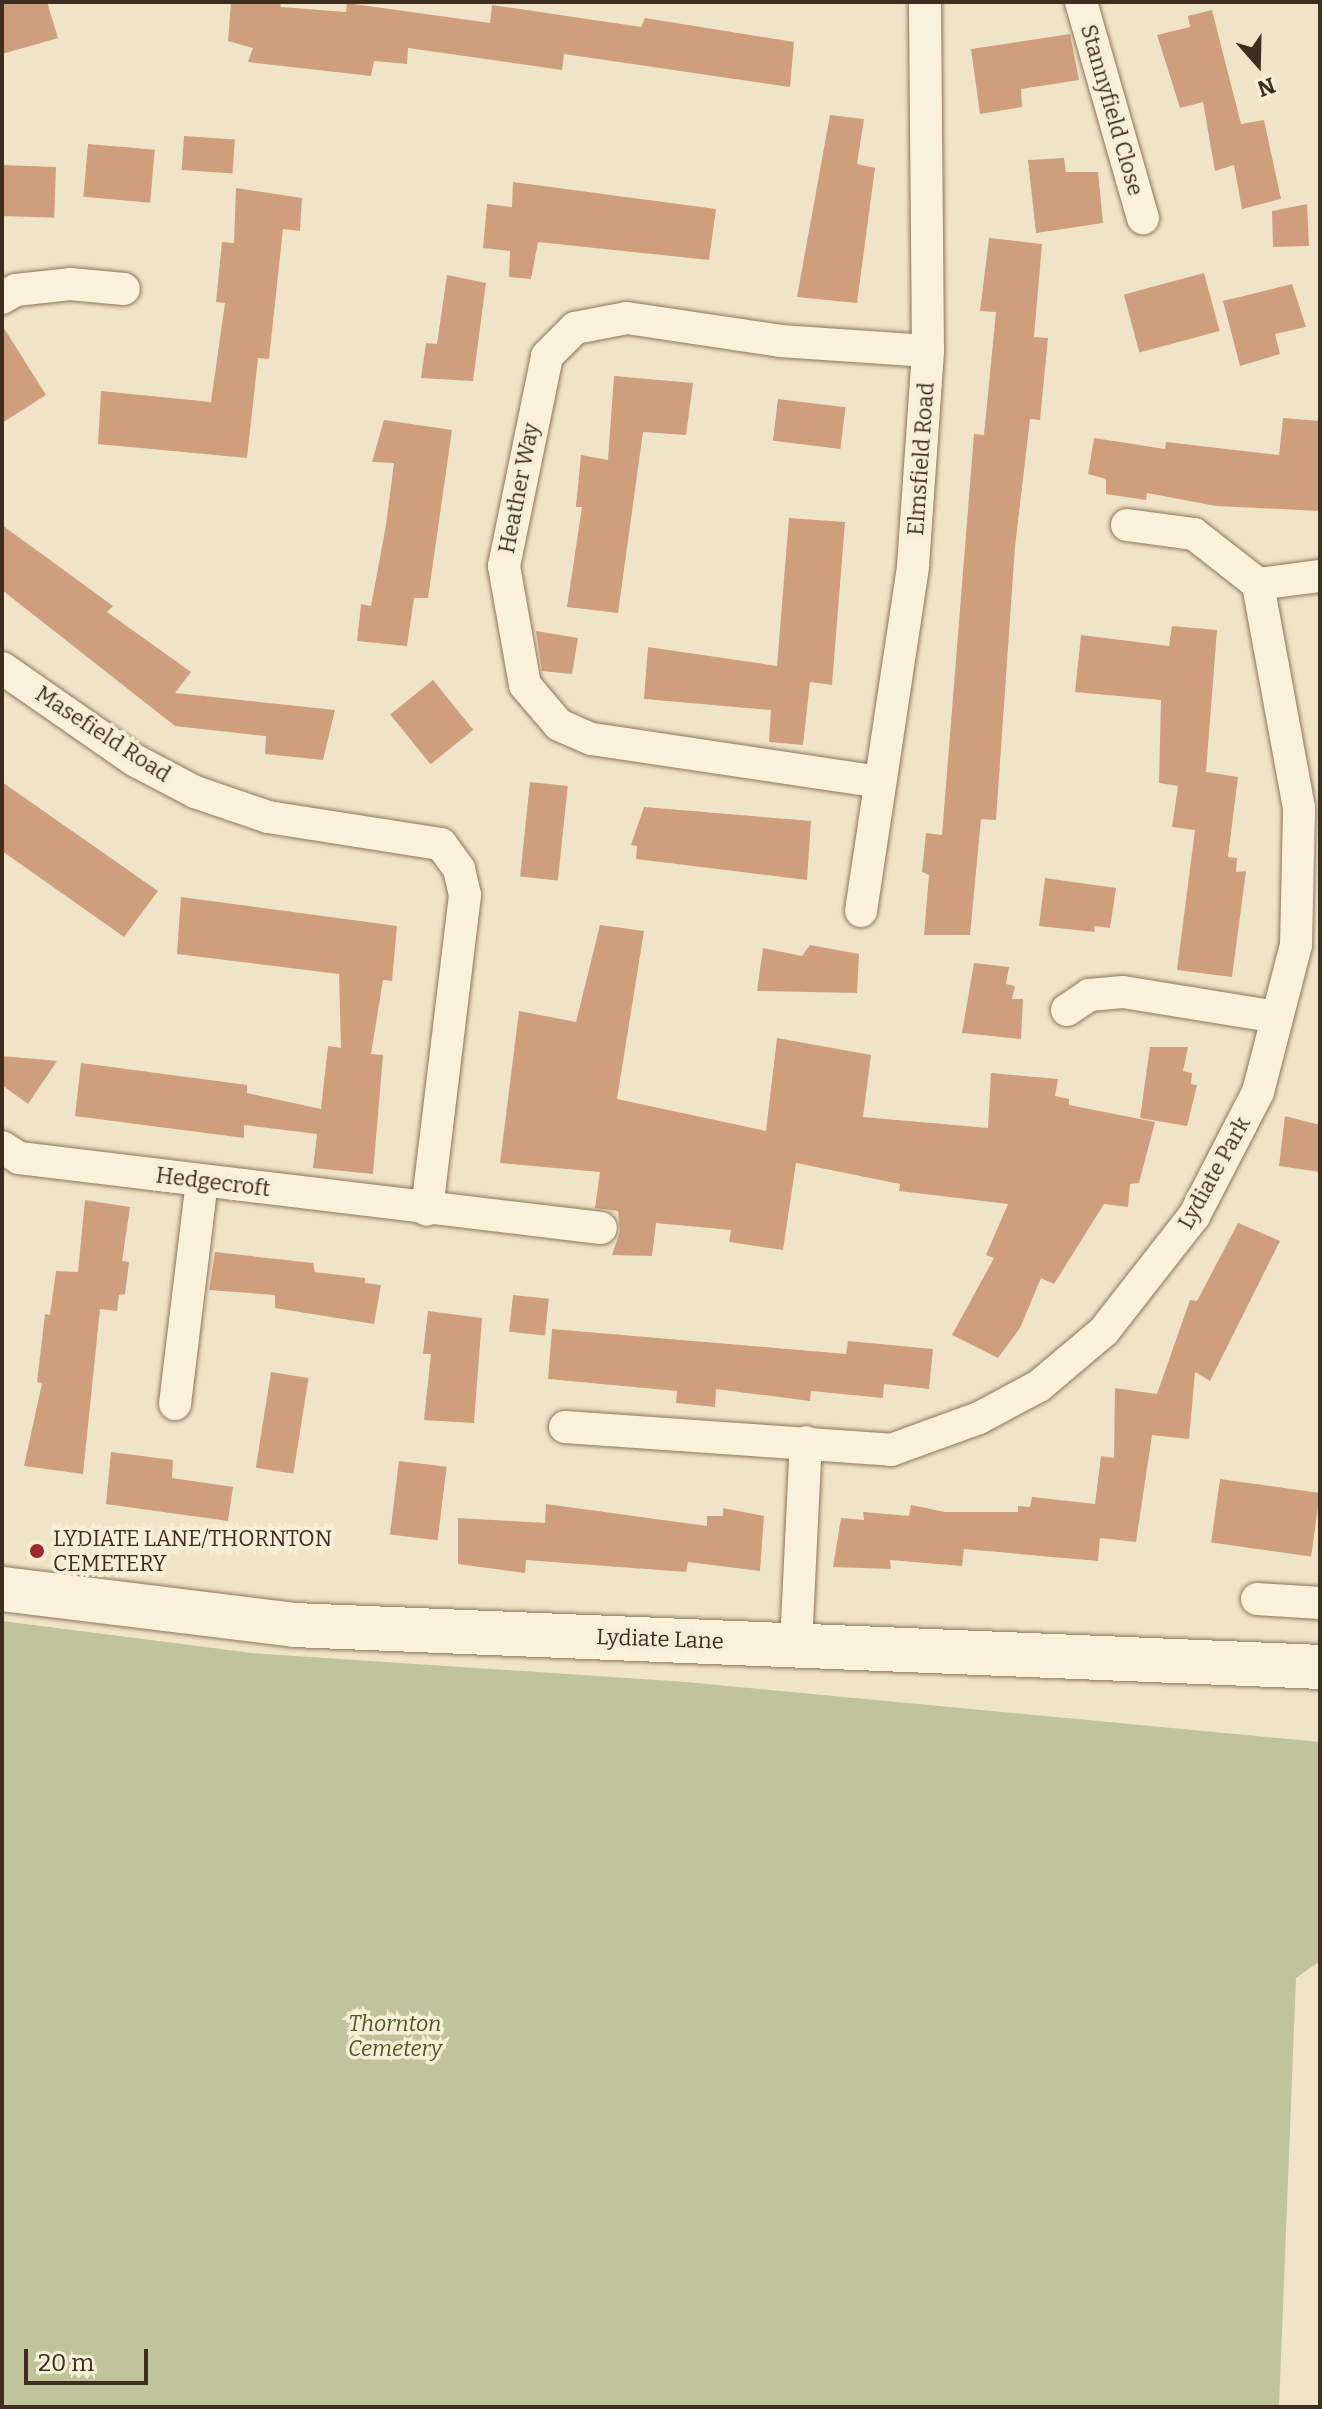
<!DOCTYPE html>
<html>
<head>
<meta charset="utf-8">
<style>
	body { margin:0 }
	#map { position:relative; width:1322px; height:2409px; overflow:hidden; background:#f0e4c8; font-family:Bitter,serif }
	div>[style] { position:absolute }
	[style*='--x'] { left:calc(var(--x)*1px); top:calc(var(--y)*1px); width:calc(var(--w)*1px); rotate:calc(var(--a)*1deg) }
	.cemetery>* { inset:0; background:#bfc49a }
	.building>* { inset:0; background:#cf9f7d; transform-origin:0 0 }
	.roads { filter:drop-shadow(0 0 2px #8d765c) drop-shadow(0 0 2px #8d765c) }
	.minor>* { height:32px; margin:-16px; padding:0 16px; transform-origin:16px; border-radius:16px; background:#faf1dc }
	.secondary>* { height:44px; margin:-22px; padding:0 22px; transform-origin:22px; border-radius:22px; background:#faf1dc }
	.dots>* { width:22px; height:22px; translate:-50% -50%; box-sizing:border-box; border:4px solid #f7eed8; border-radius:50% }
	span { translate:-50% -50%; white-space:nowrap; text-align:center; line-height:1.15; -webkit-text-stroke:7px #f7eed8; paint-order:stroke }
	.street-label { font-size:22px; color:#3d2e20 }
	.poi-label { font-size:22px; color:#3d2e20 }
	.left { translate:0 -50%; text-align:left }
	.park-label { font-size:22px; color:#4d5a26; font-style:italic }
	.frame { position:absolute; inset:0; border:4px solid #3d2e20; pointer-events:none }
	.north { position:absolute; left:1218px; top:24px; width:80px; height:80px; -webkit-text-stroke:6px #f7eed8; paint-order:stroke; rotate:160deg; font-size:22px; font-weight:700; line-height:32px; text-align:center; color:#3d2e20 }
	.north::after { content:''; display:block; margin:auto; width:28px; height:36px; background:#3d2e20; clip-path:polygon(50% 0,100% 100%,50% 72%,0 100%) }
	.scale { position:absolute; left:24px; top:2349px; width:124px; height:36px; box-sizing:border-box; border:4px solid #3d2e20; border-top:0; padding-left:10px; font-size:24px; line-height:28px; white-space:nowrap; color:#3d2e20; -webkit-text-stroke:6px #f7eed8; paint-order:stroke }
</style>
</head>
<body>
<div id="map">
	<div class="cemetery">
		<div style="clip-path:polygon(2px 1621px,252px 1653px,686px 1682px,1320px 1742px,1320px 1961px,1296px 1978px,1279px 2407px,2px 2407px)"></div>
	</div>
	<div class="building">
		<div style="clip-path:polygon(2px 2px,47px 2px,58px 38px,2px 54px)"></div>
		<div style="clip-path:polygon(231px 2px,280px 2px,281px 7px,346px 12px,347px 3px,490px 23px,492px 5px,641px 27px,645px 18px,794px 42px,790px 87px,564px 54px,562px 70px,408px 48px,407px 64px,374px 61px,371px 76px,248px 62px,253px 48px,228px 41px)"></div>
		<div style="clip-path:polygon(1212px 10px,1241px 124px,1264px 120px,1281px 199px,1242px 209px,1234px 165px,1215px 171px,1203px 102px,1180px 108px,1157px 35px,1190px 27px,1188px 16px)"></div>
		<div style="clip-path:polygon(1070px 34px,1079px 80px,1021px 89px,1022px 107px,980px 114px,971px 49px)"></div>
		<div style="clip-path:polygon(830px 115px,864px 119px,857px 164px,875px 168px,857px 303px,797px 297px)"></div>
		<div style="left:184px;top:136px;width:51px;height:34px;rotate:4deg"></div>
		<div style="left:88px;top:144px;width:67px;height:53px;rotate:5deg"></div>
		<div style="clip-path:polygon(1064px 158px,1066px 172px,1098px 172px,1103px 223px,1036px 233px,1028px 160px)"></div>
		<div style="left:2px;top:165px;width:54px;height:51px;rotate:2deg"></div>
		<div style="clip-path:polygon(513px 182px,716px 209px,709px 260px,538px 242px,531px 279px,509px 277px,510px 251px,483px 248px,487px 204px,512px 207px)"></div>
		<div style="clip-path:polygon(236px 188px,302px 198px,300px 231px,283px 229px,269px 359px,258px 358px,247px 458px,98px 444px,101px 391px,211px 402px,225px 303px,216px 302px,222px 242px,234px 243px)"></div>
		<div style="clip-path:polygon(1307px 204px,1309px 246px,1273px 247px,1272px 211px)"></div>
		<div style="clip-path:polygon(989px 238px,1042px 244px,1034px 337px,1048px 338px,1040px 420px,1030px 419px,1015px 547px,996px 820px,981px 819px,970px 935px,924px 935px,929px 875px,922px 872px,926px 833px,942px 835px,974px 434px,984px 435px,996px 312px,980px 311px)"></div>
		<div style="left:1204px;top:273px;width:60px;height:83px;rotate:75deg"></div>
		<div style="clip-path:polygon(447px 275px,486px 283px,473px 381px,421px 378px,426px 343px,437px 344px)"></div>
		<div style="clip-path:polygon(1292px 284px,1306px 327px,1275px 334px,1280px 354px,1240px 366px,1223px 301px)"></div>
		<div style="clip-path:polygon(2px 325px,46px 395px,2px 423px)"></div>
		<div style="clip-path:polygon(614px 376px,693px 383px,686px 435px,643px 432px,618px 613px,567px 607px,582px 507px,576px 507px,581px 455px,608px 460px)"></div>
		<div style="left:778px;top:399px;width:68px;height:42px;rotate:7deg"></div>
		<div style="clip-path:polygon(1283px 418px,1320px 421px,1320px 511px,1216px 506px,1147px 493px,1146px 500px,1106px 494px,1106px 479px,1088px 474px,1094px 438px,1165px 449px,1166px 442px,1279px 455px)"></div>
		<div style="clip-path:polygon(384px 420px,452px 430px,428px 598px,414px 598px,407px 646px,357px 641px,361px 604px,371px 606px,386px 525px,394px 463px,372px 462px)"></div>
		<div style="clip-path:polygon(789px 518px,845px 522px,832px 685px,810px 682px,803px 745px,769px 742px,771px 710px,644px 699px,648px 647px,777px 666px)"></div>
		<div style="clip-path:polygon(2px 525px,113px 606px,107px 612px,191px 672px,175px 693px,335px 710px,323px 760px,265px 754px,266px 736px,175px 726px,2px 590px)"></div>
		<div style="clip-path:polygon(1172px 626px,1217px 630px,1206px 772px,1238px 777px,1228px 857px,1237px 858px,1236px 872px,1246px 871px,1232px 977px,1177px 970px,1195px 830px,1172px 827px,1178px 786px,1159px 783px,1161px 700px,1075px 692px,1081px 635px,1169px 646px)"></div>
		<div style="clip-path:polygon(536px 631px,578px 638px,572px 674px,542px 671px)"></div>
		<div style="left:433px;top:680px;width:64px;height:55px;rotate:51deg"></div>
		<div style="clip-path:polygon(2px 782px,158px 891px,124px 937px,2px 851px)"></div>
		<div style="left:530px;top:782px;width:38px;height:95px;rotate:6deg"></div>
		<div style="clip-path:polygon(644px 807px,811px 821px,807px 880px,636px 859px,637px 846px,631px 845px)"></div>
		<div style="clip-path:polygon(1045px 878px,1116px 888px,1110px 928px,1094px 926px,1095px 932px,1039px 926px)"></div>
		<div style="clip-path:polygon(181px 897px,397px 926px,392px 981px,383px 980px,371px 1054px,383px 1055px,373px 1174px,313px 1168px,317px 1134px,244px 1125px,244px 1138px,75px 1116px,81px 1063px,247px 1085px,247px 1093px,321px 1109px,328px 1046px,341px 1048px,339px 974px,177px 954px)"></div>
		<div style="clip-path:polygon(600px 925px,644px 931px,617px 1099px,766px 1131px,777px 1038px,871px 1055px,863px 1117px,988px 1128px,991px 1073px,1058px 1079px,1055px 1096px,1069px 1099px,1069px 1105px,1155px 1122px,1139px 1183px,1130px 1184px,1128px 1207px,1104px 1204px,1054px 1284px,1041px 1278px,1020px 1328px,998px 1358px,952px 1335px,994px 1258px,986px 1255px,1008px 1204px,899px 1191px,900px 1184px,796px 1163px,783px 1250px,729px 1242px,731px 1230px,656px 1223px,652px 1256px,612px 1255px,620px 1231px,618px 1211px,595px 1208px,600px 1172px,500px 1163px,519px 1011px,576px 1022px)"></div>
		<div style="clip-path:polygon(810px 945px,859px 954px,857px 993px,757px 991px,763px 948px,802px 956px)"></div>
		<div style="clip-path:polygon(974px 963px,1009px 967px,1006px 984px,1015px 986px,1012px 999px,1023px 999px,1021px 1039px,962px 1033px)"></div>
		<div style="clip-path:polygon(1150px 1047px,1188px 1047px,1183px 1071px,1192px 1073px,1191px 1084px,1197px 1085px,1187px 1126px,1140px 1118px)"></div>
		<div style="clip-path:polygon(2px 1056px,57px 1061px,28px 1104px,2px 1085px)"></div>
		<div style="clip-path:polygon(1285px 1116px,1320px 1125px,1320px 1172px,1279px 1166px)"></div>
		<div style="clip-path:polygon(85px 1200px,130px 1207px,122px 1261px,129px 1262px,125px 1294px,119px 1295px,117px 1311px,100px 1309px,83px 1474px,24px 1466px,42px 1383px,37px 1382px,45px 1314px,50px 1315px,56px 1271px,78px 1272px)"></div>
		<div style="clip-path:polygon(1238px 1223px,1280px 1241px,1210px 1381px,1195px 1372px,1189px 1439px,1152px 1435px,1136px 1542px,1100px 1538px,1098px 1561px,964px 1549px,962px 1566px,890px 1560px,891px 1569px,833px 1567px,841px 1518px,864px 1520px,863px 1512px,909px 1516px,911px 1505px,945px 1512px,1018px 1512px,1018px 1506px,1030px 1507px,1032px 1497px,1095px 1504px,1101px 1456px,1114px 1458px,1115px 1388px,1157px 1394px,1190px 1300px,1197px 1301px)"></div>
		<div style="clip-path:polygon(215px 1252px,313px 1263px,315px 1272px,365px 1278px,365px 1283px,381px 1285px,374px 1324px,275px 1308px,275px 1295px,209px 1290px)"></div>
		<div style="left:513px;top:1295px;width:36px;height:37px;rotate:6deg"></div>
		<div style="clip-path:polygon(428px 1311px,482px 1318px,474px 1423px,424px 1420px,431px 1354px,423px 1354px)"></div>
		<div style="clip-path:polygon(552px 1329px,846px 1354px,848px 1341px,933px 1349px,929px 1389px,884px 1384px,883px 1398px,811px 1391px,810px 1401px,716px 1389px,715px 1407px,676px 1403px,677px 1391px,548px 1379px)"></div>
		<div style="left:271px;top:1372px;width:38px;height:97px;rotate:9deg"></div>
		<div style="clip-path:polygon(111px 1452px,173px 1460px,172px 1478px,233px 1487px,228px 1521px,106px 1504px)"></div>
		<div style="left:399px;top:1461px;width:48px;height:74px;rotate:7deg"></div>
		<div style="left:1220px;top:1479px;width:101px;height:64px;rotate:8deg"></div>
		<div style="clip-path:polygon(546px 1504px,707px 1526px,707px 1516px,723px 1516px,723px 1508px,764px 1516px,760px 1571px,688px 1562px,686px 1572px,526px 1560px,525px 1573px,458px 1564px,458px 1518px,545px 1523px)"></div>
	</div>
	<div class="roads">
		<div class="minor">
			<div style="--x:1081;--y:2;--w:225;--a:74"></div>
			<div style="--x:2;--y:298;--w:16;--a:-30"></div>
			<div style="--x:16;--y:290;--w:54;--a:-6.3"></div>
			<div style="--x:70;--y:284;--w:54;--a:5.3"></div>
			<div style="--x:1127;--y:525;--w:68;--a:7.7"></div>
			<div style="--x:1194;--y:534;--w:81;--a:38"></div>
			<div style="--x:2;--y:668;--w:163;--a:34.8"></div>
			<div style="--x:136;--y:761;--w:67;--a:27.7"></div>
			<div style="--x:195;--y:792;--w:77;--a:18.9"></div>
			<div style="--x:268;--y:817;--w:175;--a:8.9"></div>
			<div style="--x:441;--y:844;--w:31;--a:54"></div>
			<div style="--x:459;--y:869;--w:27;--a:77"></div>
			<div style="--x:465;--y:895;--w:317;--a:96.9"></div>
			<div style="--x:880;--y:782;--w:292;--a:-171.5"></div>
			<div style="--x:591;--y:739;--w:35;--a:-156"></div>
			<div style="--x:559;--y:725;--w:52;--a:-130.4"></div>
			<div style="--x:525;--y:685;--w:121;--a:-100"></div>
			<div style="--x:504;--y:566;--w:214;--a:-78.4"></div>
			<div style="--x:547;--y:356;--w:40;--a:-45"></div>
			<div style="--x:575;--y:328;--w:53;--a:-10.9"></div>
			<div style="--x:627;--y:318;--w:155;--a:8.5"></div>
			<div style="--x:780;--y:341;--w:148;--a:3.9"></div>
			<div style="--x:861;--y:911;--w:349;--a:-81.4"></div>
			<div style="--x:913;--y:566;--w:216;--a:-86"></div>
			<div style="--x:928;--y:351;--w:349;--a:-90.5"></div>
			<div style="--x:1067;--y:1010;--w:27;--a:-34"></div>
			<div style="--x:1089;--y:995;--w:34;--a:-5"></div>
			<div style="--x:1123;--y:992;--w:156;--a:9.2"></div>
			<div style="--x:2;--y:1147;--w:20;--a:33"></div>
			<div style="--x:19;--y:1158;--w:586;--a:6.86"></div>
			<div style="--x:175;--y:1404;--w:225;--a:-83.1"></div>
			<div style="--x:565;--y:1427;--w:327;--a:4"></div>
			<div style="--x:891;--y:1450;--w:94;--a:-20"></div>
			<div style="--x:979;--y:1418;--w:68;--a:-28.1"></div>
			<div style="--x:1039;--y:1386;--w:85;--a:-40.2"></div>
			<div style="--x:1104;--y:1331;--w:146;--a:-52"></div>
			<div style="--x:1194;--y:1216;--w:140;--a:-62.7"></div>
			<div style="--x:1258;--y:1092;--w:152;--a:-75.5"></div>
			<div style="--x:1296;--y:945;--w:137;--a:-88.7"></div>
			<div style="--x:1299;--y:808;--w:228;--a:-100.4"></div>
			<div style="--x:1258;--y:584;--w:63;--a:-7.4"></div>
			<div style="--x:1257;--y:1599;--w:63;--a:3.6"></div>
			<div style="--x:796;--y:1644;--w:202;--a:-87.2"></div>
		</div>
		<div class="secondary">
			<div style="--x:2;--y:1589;--w:294;--a:7"></div>
			<div style="--x:294;--y:1625;--w:1027;--a:2.34"></div>
		</div>
	</div>
	<div class="dots">
		<div style="left:37px;top:1551px;background:#9e2a2b"></div>
	</div>
	<div class="street-label">
		<span style="left:1112px;top:110px;rotate:74deg">Stannyfield Close</span>
		<span style="left:921px;top:459px;rotate:-86deg">Elmsfield Road</span>
		<span style="left:519px;top:488px;rotate:-79deg">Heather Way</span>
		<span style="left:103px;top:734px;rotate:33deg">Masefield Road</span>
		<span style="left:1214px;top:1173px;rotate:-61deg">Lydiate Park</span>
		<span style="left:213px;top:1182px;rotate:7deg">Hedgecroft</span>
		<span style="left:660px;top:1639px;rotate:2deg">Lydiate Lane</span>
	</div>
	<div class="poi-label">
		<span class="left" style="left:53px;top:1551px">LYDIATE LANE/THORNTON<br>CEMETERY</span>
	</div>
	<div class="park-label">
		<span style="left:395px;top:2036px">Thornton<br>Cemetery</span>
	</div>
	<div class="frame"></div>
	<div class="north">N</div>
	<div class="scale">20 m</div>
</div>
</body>
</html>
